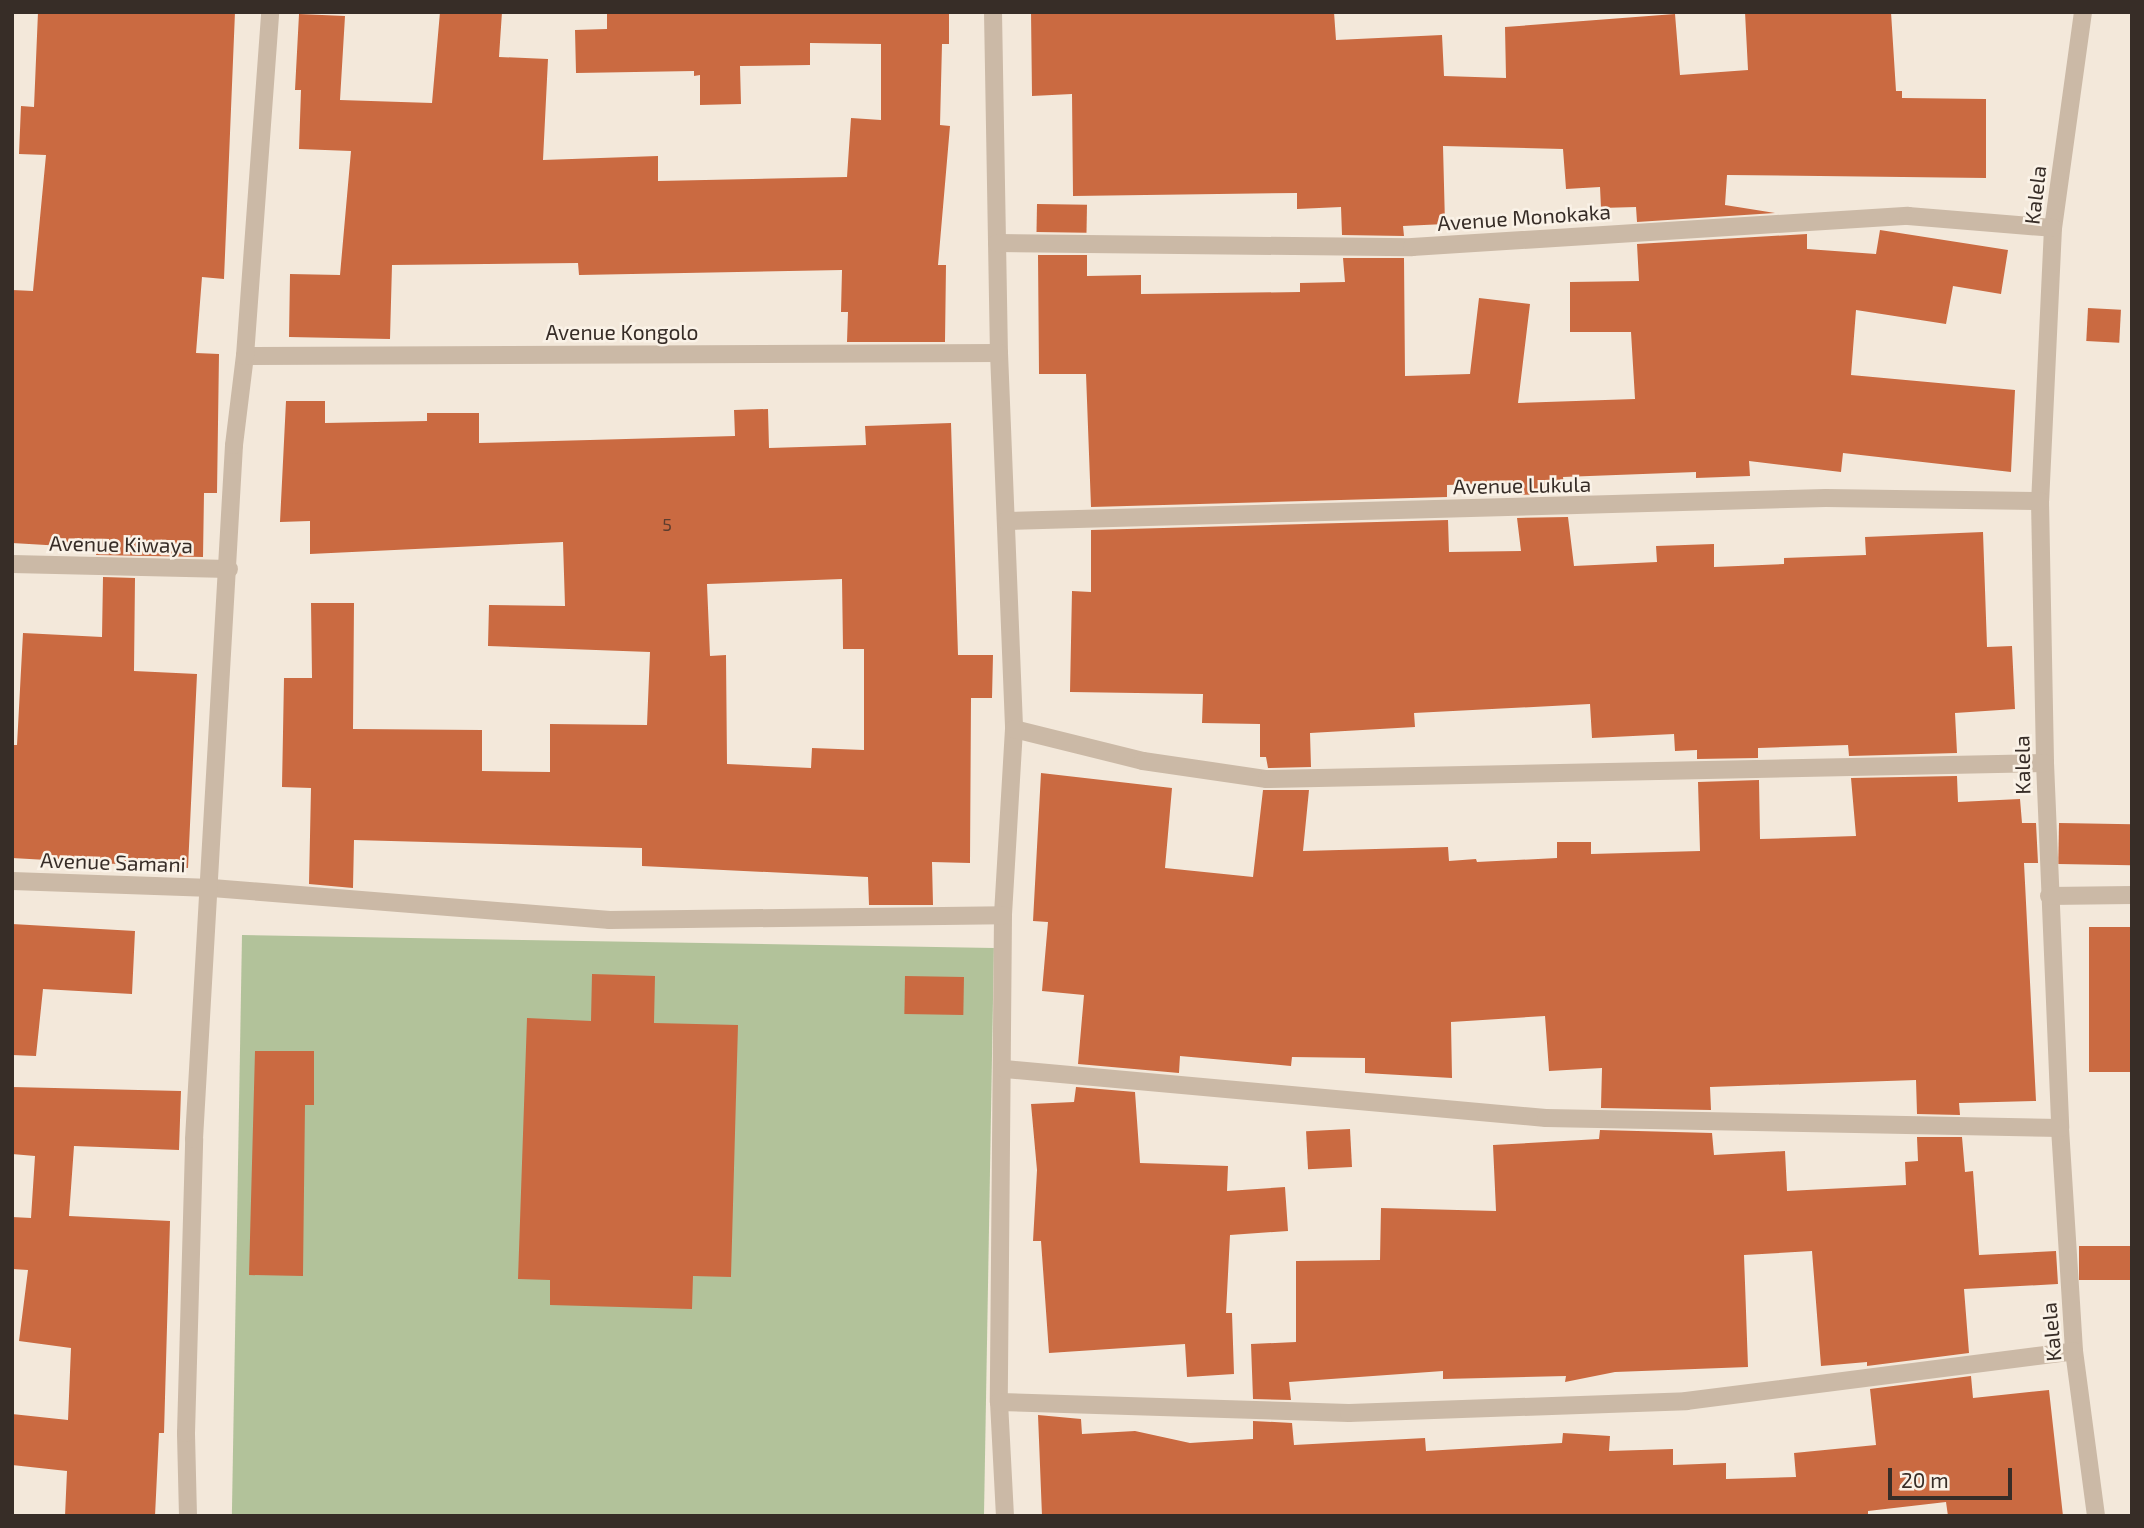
<!DOCTYPE html>
<html>
<head>
<meta charset="utf-8">
<style>
	body { margin:0 }
	#map { position:relative; width:2144px; height:1528px; overflow:hidden; background:#f3e8da; font-family:"Exo 2",sans-serif }
	div>[style] { position:absolute }
	[style*='--x'] { left:calc(var(--x)*1px); top:calc(var(--y)*1px); width:calc(var(--w)*1px); rotate:calc(var(--a)*1deg) }
	.green>* { inset:0; background:#b2c29a; transform-origin:0 0 }
	.building>* { inset:0; background:#ca6a41; transform-origin:0 0 }
	.minor>* { height:18px; margin:-9px; padding:0 9px; transform-origin:9px; border-radius:9px; background:#cbb9a6 }
	span { translate:-50% -50%; white-space:nowrap; text-align:center; line-height:1.15; -webkit-text-stroke:5px #faf2e7; paint-order:stroke }
	.number-label { font-size:18px; color:#5c3c2e }
	.number-label span { -webkit-text-stroke-width:0 }
	.street-label { font-size:21px; color:#372d27 }
	.frame { position:absolute; inset:0; border:14px solid #372d27; pointer-events:none }
	.scale { position:absolute; left:1888px; top:1468px; width:124px; height:32px; box-sizing:border-box; border:4px solid #372d27; border-top:0; padding-left:9px; font-size:21px; line-height:24px; white-space:nowrap; color:#372d27; -webkit-text-stroke:5px #faf2e7; paint-order:stroke }
</style>
</head>
<body>
<div id="map">
	<div class="green">
		<div style="left:242px;top:935px;width:752px;height:581px;rotate:1deg"></div>
	</div>
	<div class="building">
		<div style="clip-path:polygon(38px 12px,235px 12px,224px 279px,202px 277px,196px 353px,219px 354px,217px 493px,204px 493px,203px 557px,96px 555px,97px 548px,12px 543px,12px 290px,33px 291px,46px 155px,19px 154px,21px 106px,34px 107px)"></div>
		<div style="clip-path:polygon(440px 12px,502px 12px,499px 57px,548px 59px,543px 160px,658px 156px,658px 181px,847px 177px,851px 118px,881px 120px,881px 44px,810px 43px,810px 65px,740px 66px,741px 104px,700px 105px,700px 75px,694px 76px,694px 71px,576px 73px,575px 30px,607px 29px,607px 12px,949px 12px,949px 44px,942px 44px,940px 125px,950px 126px,938px 265px,946px 265px,945px 342px,847px 342px,848px 312px,841px 312px,842px 270px,579px 275px,578px 263px,392px 265px,390px 339px,289px 337px,290px 274px,340px 275px,351px 151px,299px 149px,301px 90px,295px 90px,299px 14px,345px 16px,340px 100px,432px 103px)"></div>
		<div style="clip-path:polygon(1031px 12px,1334px 12px,1336px 40px,1442px 35px,1444px 76px,1506px 78px,1505px 27px,1675px 14px,1680px 75px,1748px 70px,1745px 12px,1891px 12px,1896px 91px,1902px 91px,1902px 98px,1986px 99px,1986px 178px,1727px 175px,1725px 205px,1775px 213px,1637px 222px,1636px 207px,1601px 208px,1600px 187px,1566px 189px,1563px 149px,1443px 146px,1445px 224px,1403px 226px,1404px 236px,1342px 235px,1341px 207px,1297px 209px,1297px 193px,1073px 196px,1072px 94px,1032px 96px)"></div>
		<div style="left:1037px;top:204px;width:50px;height:28px;rotate:1deg"></div>
		<div style="clip-path:polygon(1880px 230px,2008px 250px,2001px 294px,1953px 286px,1946px 324px,1856px 310px,1851px 375px,2015px 390px,2011px 472px,1843px 453px,1841px 472px,1749px 461px,1750px 476px,1696px 478px,1696px 472px,1563px 477px,1565px 494px,1514px 495px,1513px 483px,1447px 485px,1447px 497px,1091px 507px,1086px 374px,1039px 374px,1038px 255px,1087px 255px,1087px 276px,1141px 275px,1141px 294px,1300px 292px,1300px 283px,1345px 282px,1343px 258px,1404px 258px,1405px 376px,1470px 374px,1479px 298px,1530px 304px,1518px 403px,1635px 399px,1631px 332px,1570px 332px,1570px 282px,1639px 281px,1637px 244px,1807px 234px,1807px 249px,1876px 254px)"></div>
		<div style="left:2088px;top:308px;width:33px;height:33px;rotate:3deg"></div>
		<div style="clip-path:polygon(evenodd,286px 401px,325px 401px,325px 423px,427px 421px,427px 413px,479px 413px,479px 443px,735px 436px,734px 410px,768px 409px,769px 448px,866px 445px,865px 426px,951px 423px,958px 655px,993px 655px,992px 698px,971px 698px,970px 863px,932px 862px,933px 905px,869px 905px,868px 877px,642px 866px,642px 848px,354px 840px,353px 888px,309px 884px,311px 788px,282px 787px,284px 678px,312px 678px,311px 603px,354px 603px,353px 729px,482px 730px,482px 771px,550px 772px,550px 724px,647px 725px,650px 652px,488px 646px,489px 605px,565px 606px,563px 542px,310px 554px,310px 521px,280px 522px,286px 401px,842px 579px,843px 649px,864px 649px,864px 750px,812px 748px,811px 768px,727px 764px,726px 655px,710px 656px,707px 584px,842px 579px)"></div>
		<div style="clip-path:polygon(1568px 517px,1574px 566px,1657px 562px,1656px 546px,1714px 544px,1714px 567px,1784px 564px,1784px 558px,1866px 555px,1865px 537px,1983px 532px,1987px 647px,2012px 646px,2015px 709px,1955px 713px,1957px 753px,1849px 756px,1848px 745px,1758px 748px,1758px 758px,1697px 759px,1697px 750px,1675px 751px,1674px 734px,1592px 738px,1590px 704px,1414px 713px,1415px 727px,1310px 733px,1311px 767px,1268px 768px,1266px 757px,1260px 757px,1260px 724px,1202px 723px,1203px 694px,1070px 692px,1072px 591px,1091px 592px,1091px 530px,1448px 520px,1449px 552px,1521px 551px,1517px 518px)"></div>
		<div style="clip-path:polygon(103px 577px,135px 578px,134px 671px,197px 674px,188px 868px,12px 858px,12px 745px,17px 745px,23px 633px,102px 637px)"></div>
		<div style="clip-path:polygon(1041px 773px,1172px 788px,1165px 868px,1253px 877px,1263px 790px,1309px 790px,1303px 851px,1448px 847px,1449px 861px,1476px 859px,1477px 862px,1557px 858px,1557px 842px,1591px 842px,1591px 854px,1700px 851px,1698px 782px,1759px 780px,1760px 839px,1856px 836px,1851px 778px,1957px 776px,1958px 802px,2020px 799px,2022px 823px,2036px 823px,2038px 863px,2024px 863px,2036px 1101px,1959px 1103px,1960px 1115px,1917px 1114px,1916px 1080px,1710px 1087px,1711px 1110px,1601px 1108px,1602px 1068px,1549px 1071px,1545px 1016px,1451px 1022px,1452px 1078px,1365px 1073px,1365px 1058px,1292px 1057px,1291px 1066px,1180px 1056px,1179px 1073px,1078px 1064px,1084px 995px,1042px 991px,1048px 922px,1033px 921px)"></div>
		<div style="left:2059px;top:823px;width:73px;height:41px;rotate:1deg"></div>
		<div style="clip-path:polygon(12px 924px,135px 931px,132px 994px,43px 989px,36px 1056px,12px 1055px)"></div>
		<div style="left:2132px;top:927px;width:145px;height:43px;rotate:90deg"></div>
		<div style="clip-path:polygon(592px 974px,655px 976px,654px 1023px,738px 1025px,731px 1277px,693px 1276px,692px 1309px,550px 1305px,550px 1280px,518px 1279px,527px 1018px,591px 1021px)"></div>
		<div style="left:905px;top:976px;width:59px;height:38px;rotate:1deg"></div>
		<div style="clip-path:polygon(255px 1051px,314px 1051px,314px 1105px,305px 1105px,303px 1276px,249px 1275px)"></div>
		<div style="clip-path:polygon(12px 1087px,181px 1091px,179px 1150px,74px 1146px,69px 1216px,170px 1221px,164px 1433px,159px 1433px,155px 1516px,65px 1516px,67px 1471px,12px 1465px,12px 1414px,68px 1420px,71px 1348px,19px 1341px,28px 1270px,12px 1269px,12px 1217px,31px 1218px,35px 1156px,12px 1154px)"></div>
		<div style="clip-path:polygon(1076px 1087px,1135px 1092px,1140px 1163px,1228px 1166px,1227px 1191px,1285px 1187px,1288px 1231px,1230px 1235px,1226px 1313px,1232px 1313px,1234px 1374px,1187px 1377px,1185px 1344px,1049px 1353px,1041px 1241px,1033px 1241px,1037px 1170px,1031px 1104px,1074px 1102px)"></div>
		<div style="left:1350px;top:1129px;width:38px;height:44px;rotate:87deg"></div>
		<div style="clip-path:polygon(1600px 1130px,1712px 1133px,1714px 1155px,1785px 1151px,1787px 1191px,1906px 1185px,1905px 1162px,1918px 1161px,1917px 1137px,1962px 1137px,1965px 1172px,1973px 1171px,1979px 1255px,2056px 1251px,2058px 1284px,1964px 1289px,1969px 1353px,1867px 1366px,1867px 1362px,1821px 1366px,1812px 1251px,1744px 1255px,1748px 1367px,1615px 1372px,1565px 1382px,1566px 1376px,1443px 1379px,1443px 1371px,1289px 1382px,1291px 1400px,1253px 1399px,1251px 1344px,1296px 1342px,1296px 1261px,1380px 1260px,1381px 1208px,1496px 1211px,1493px 1145px,1599px 1139px)"></div>
		<div style="left:2132px;top:1246px;width:34px;height:53px;rotate:90deg"></div>
		<div style="clip-path:polygon(1971px 1376px,1973px 1398px,2049px 1390px,2063px 1516px,1948px 1516px,1946px 1502px,1868px 1511px,1868px 1516px,1042px 1516px,1038px 1415px,1081px 1419px,1082px 1434px,1135px 1431px,1190px 1443px,1253px 1439px,1253px 1421px,1292px 1423px,1294px 1445px,1425px 1438px,1426px 1451px,1562px 1443px,1563px 1433px,1610px 1436px,1609px 1451px,1673px 1449px,1673px 1465px,1726px 1463px,1726px 1479px,1796px 1477px,1794px 1453px,1876px 1445px,1870px 1389px)"></div>
	</div>
	<div class="minor">
		<div style="--x:993;--y:12;--w:341;--a:89"></div>
		<div style="--x:999;--y:353;--w:376;--a:87.7"></div>
		<div style="--x:1014;--y:729;--w:186;--a:93.4"></div>
		<div style="--x:1003;--y:915;--w:487;--a:90.5"></div>
		<div style="--x:999;--y:1402;--w:114;--a:87"></div>
		<div style="--x:2083;--y:12;--w:218;--a:97.9"></div>
		<div style="--x:2053;--y:228;--w:273;--a:92.7"></div>
		<div style="--x:2040;--y:501;--w:262;--a:88.9"></div>
		<div style="--x:2045;--y:763;--w:365;--a:87.6"></div>
		<div style="--x:2060;--y:1128;--w:223;--a:86.4"></div>
		<div style="--x:2074;--y:1351;--w:166;--a:82.4"></div>
		<div style="--x:997;--y:243;--w:415;--a:0.6"></div>
		<div style="--x:1412;--y:247;--w:497;--a:-3.6"></div>
		<div style="--x:1908;--y:216;--w:145;--a:4.7"></div>
		<div style="--x:245;--y:356;--w:754;--a:-0.23"></div>
		<div style="--x:1006;--y:521;--w:820;--a:-1.61"></div>
		<div style="--x:1826;--y:498;--w:214;--a:0.8"></div>
		<div style="--x:12;--y:564;--w:217;--a:1.3"></div>
		<div style="--x:1014;--y:729;--w:133;--a:13.9"></div>
		<div style="--x:1143;--y:761;--w:125;--a:8.3"></div>
		<div style="--x:1267;--y:779;--w:778;--a:-1.18"></div>
		<div style="--x:12;--y:881;--w:200;--a:2"></div>
		<div style="--x:212;--y:888;--w:399;--a:4.6"></div>
		<div style="--x:610;--y:920;--w:393;--a:-0.7"></div>
		<div style="--x:2049;--y:896;--w:83;--a:-0.7"></div>
		<div style="--x:1005;--y:1069;--w:543;--a:5.18"></div>
		<div style="--x:1546;--y:1118;--w:514;--a:1.11"></div>
		<div style="--x:999;--y:1402;--w:350;--a:1.8"></div>
		<div style="--x:1349;--y:1413;--w:337;--a:-2"></div>
		<div style="--x:1686;--y:1401;--w:391;--a:-7.3"></div>
		<div style="--x:188;--y:1516;--w:83;--a:-91.4"></div>
		<div style="--x:186;--y:1433;--w:294;--a:-88.4"></div>
		<div style="--x:194;--y:1139;--w:695;--a:-86.7"></div>
		<div style="--x:234;--y:445;--w:90;--a:-83"></div>
		<div style="--x:245;--y:356;--w:345;--a:-85.8"></div>
	</div>
	<div class="number-label">
		<span style="left:667px;top:524px">5</span>
	</div>
	<div class="street-label">
		<span style="left:2035px;top:195px;rotate:-83deg">Kalela</span>
		<span style="left:1524px;top:217px;rotate:-4deg">Avenue Monokaka</span>
		<span style="left:622px;top:332px">Avenue Kongolo</span>
		<span style="left:1522px;top:485px;rotate:-1deg">Avenue Lukula</span>
		<span style="left:121px;top:544px;rotate:1deg">Avenue Kiwaya</span>
		<span style="left:2022px;top:765px;rotate:-91deg">Kalela</span>
		<span style="left:113px;top:862px;rotate:2deg">Avenue Samani</span>
		<span style="left:2051px;top:1332px;rotate:-95deg">Kalela</span>
	</div>
	<div class="frame"></div>
	<div class="scale">20 m</div>
</div>
</body>
</html>
